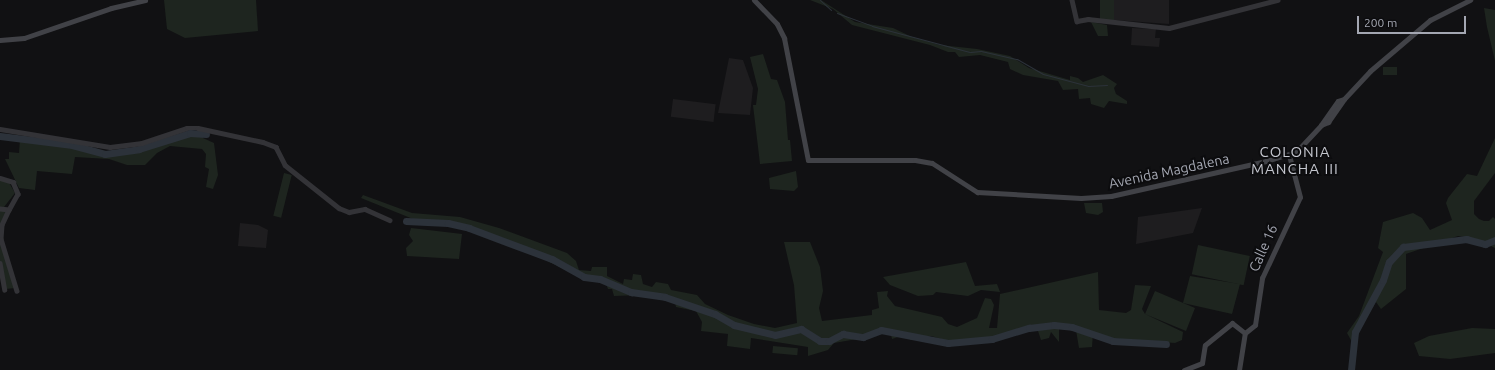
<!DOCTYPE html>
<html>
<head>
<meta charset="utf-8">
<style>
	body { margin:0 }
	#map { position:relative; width:1495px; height:370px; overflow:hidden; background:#111113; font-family:Ubuntu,sans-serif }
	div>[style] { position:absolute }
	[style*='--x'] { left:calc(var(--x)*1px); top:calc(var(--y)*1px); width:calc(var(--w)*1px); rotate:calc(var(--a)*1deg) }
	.built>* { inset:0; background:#1e1d1f; transform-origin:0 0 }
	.green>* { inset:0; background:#1e251f; transform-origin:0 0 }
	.stream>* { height:1px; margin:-0.5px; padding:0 0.5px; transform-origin:0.5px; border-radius:0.5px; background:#2c323a }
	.river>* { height:7px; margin:-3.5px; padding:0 3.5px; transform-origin:3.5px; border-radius:3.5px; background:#2c323a }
	.tertiary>* { height:4.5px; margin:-2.25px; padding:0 2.25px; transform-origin:2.25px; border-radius:2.25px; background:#333337 }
	.secondary>* { height:5px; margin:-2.5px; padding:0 2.5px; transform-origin:2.5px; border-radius:2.5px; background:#414247 }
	span { translate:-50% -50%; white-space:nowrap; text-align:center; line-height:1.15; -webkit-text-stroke:4px #0c0c0e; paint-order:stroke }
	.street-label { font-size:14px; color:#a4a7b2 }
	.neighbourhood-label { font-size:15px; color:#c4c6ce; letter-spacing:1px }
	.scale { position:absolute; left:1357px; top:16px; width:109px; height:18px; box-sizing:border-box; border:2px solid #a4a7b2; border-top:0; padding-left:5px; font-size:12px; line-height:14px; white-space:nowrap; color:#a4a7b2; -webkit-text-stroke:3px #0c0c0e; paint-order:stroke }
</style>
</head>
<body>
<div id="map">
	<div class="built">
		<div style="clip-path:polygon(1114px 0,1169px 0,1169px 24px,1114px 20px)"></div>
		<div style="clip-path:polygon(1132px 28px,1156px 29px,1155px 38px,1160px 38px,1159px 47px,1131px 45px)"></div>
		<div style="clip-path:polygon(729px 58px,743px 60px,753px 88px,750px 115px,718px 113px)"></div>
		<div style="left:673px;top:99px;width:43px;height:18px;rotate:7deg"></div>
		<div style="clip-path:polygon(1202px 208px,1193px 233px,1136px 244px,1138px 217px)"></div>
		<div style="clip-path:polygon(240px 223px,258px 225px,268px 230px,266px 248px,238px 246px)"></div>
	</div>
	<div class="green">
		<div style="clip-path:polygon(164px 0,256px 0,258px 31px,185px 38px,167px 29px)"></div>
		<div style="clip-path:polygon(810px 0,821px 0,855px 22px,893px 28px,912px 37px,940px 45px,977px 49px,1010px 56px,1029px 68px,1070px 80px,1070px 76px,1078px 78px,1083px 82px,1103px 75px,1117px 84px,1114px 88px,1116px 94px,1127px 101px,1127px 104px,1109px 101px,1104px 108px,1091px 104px,1090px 98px,1079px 99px,1078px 89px,1063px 90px,1058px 81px,1023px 75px,1010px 69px,1008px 62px,980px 55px,959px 57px,955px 52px,948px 52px,930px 45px,852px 25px,833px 9px)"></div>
		<div style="left:1100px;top:0;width:14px;height:20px"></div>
		<div style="clip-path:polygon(1484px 8px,1495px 10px,1495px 61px,1487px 27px)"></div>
		<div style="clip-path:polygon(1091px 22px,1107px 25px,1108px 36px,1098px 36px)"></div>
		<div style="clip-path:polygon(763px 54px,771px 79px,777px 80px,785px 102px,788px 140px,790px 140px,792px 161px,760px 164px,753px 105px,756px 105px,758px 89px,750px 57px)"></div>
		<div style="left:1397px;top:67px;width:8px;height:14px;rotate:90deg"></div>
		<div style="clip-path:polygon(190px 134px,203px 135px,203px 138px,214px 143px,218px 175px,213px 189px,206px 187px,209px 169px,205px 167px,206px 154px,202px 149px,170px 146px,157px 153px,145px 165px,127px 165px,109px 159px,75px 157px,72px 174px,37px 171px,35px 190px,19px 188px,5px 159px,9px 159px,9px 152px,19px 153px,20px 139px,72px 146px,105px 155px,139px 151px)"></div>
		<div style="clip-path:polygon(1495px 138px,1495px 173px,1474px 201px,1474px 214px,1479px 219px,1484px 221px,1489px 221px,1493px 217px,1495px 219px,1495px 248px,1476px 239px,1458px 236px,1406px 254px,1406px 289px,1381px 309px,1376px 302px,1352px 342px,1347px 333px,1359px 316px,1383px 252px,1378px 248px,1383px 222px,1413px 213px,1422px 218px,1430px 230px,1452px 220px,1446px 203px,1448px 198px,1467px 174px,1477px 176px)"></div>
		<div style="clip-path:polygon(796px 171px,798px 187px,794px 191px,770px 189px,769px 178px)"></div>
		<div style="left:284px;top:173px;width:8px;height:44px;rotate:14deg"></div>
		<div style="clip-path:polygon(0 180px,8px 181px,15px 193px,4px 207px,0 207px)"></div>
		<div style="clip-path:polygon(363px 195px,412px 213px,460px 217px,499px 228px,567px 253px,576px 261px,579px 270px,591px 271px,592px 267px,607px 267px,607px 276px,623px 284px,624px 279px,632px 280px,633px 274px,641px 275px,643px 284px,652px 287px,656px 282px,668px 284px,671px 290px,697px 295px,705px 304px,728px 315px,754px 324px,775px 328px,797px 323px,794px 285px,784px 242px,810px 242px,820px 267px,823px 291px,819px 308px,822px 321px,872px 315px,872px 310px,879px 308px,877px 292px,888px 291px,887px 296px,895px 306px,942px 317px,948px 324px,957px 327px,977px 318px,985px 298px,991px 299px,994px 305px,989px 328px,997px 328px,1000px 294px,1098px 272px,1099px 310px,1126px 313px,1131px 310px,1135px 285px,1151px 286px,1142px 309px,1145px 314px,1155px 291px,1195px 308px,1186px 331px,1145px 314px,1183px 332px,1182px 340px,1175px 343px,1109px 338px,1093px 333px,1092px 347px,1079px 348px,1076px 330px,1059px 328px,1059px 342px,1051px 332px,1049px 338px,1041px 340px,1036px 325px,998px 338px,952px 342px,931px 336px,910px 340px,909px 336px,904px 335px,892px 339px,890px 331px,881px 332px,863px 338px,834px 343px,828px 350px,808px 356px,808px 347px,751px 338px,750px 349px,727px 346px,728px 334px,701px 331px,702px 322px,696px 311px,676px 307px,675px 302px,660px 298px,641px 295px,614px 296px,612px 289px,608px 289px,606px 284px,601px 281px,588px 281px,535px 255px,487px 237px,457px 227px,418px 221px,361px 198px)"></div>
		<div style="clip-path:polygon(1084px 203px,1102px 203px,1103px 212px,1098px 215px,1086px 213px)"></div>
		<div style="clip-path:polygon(0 209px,9px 210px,2px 225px,4px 250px,15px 288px,6px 289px,0 262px)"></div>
		<div style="clip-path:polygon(411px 228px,462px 234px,459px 259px,407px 256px,406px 248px,413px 241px,409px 235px)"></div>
		<div style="left:1198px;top:245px;width:53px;height:30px;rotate:12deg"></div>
		<div style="clip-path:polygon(966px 262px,975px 286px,997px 284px,1000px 292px,981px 290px,968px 296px,936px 292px,933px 295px,918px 296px,890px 285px,883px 277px)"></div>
		<div style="clip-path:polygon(1190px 276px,1240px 284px,1232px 314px,1183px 303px)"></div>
		<div style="clip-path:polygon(1472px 328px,1495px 329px,1495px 353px,1450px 359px,1419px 356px,1414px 343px,1429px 336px)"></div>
		<div style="left:773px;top:346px;width:25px;height:7px;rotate:5deg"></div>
	</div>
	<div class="stream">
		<div style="--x:820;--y:0;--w:15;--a:42"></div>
		<div style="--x:837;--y:13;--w:37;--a:20"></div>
		<div style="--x:872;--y:26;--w:101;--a:14.9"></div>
		<div style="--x:970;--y:52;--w:11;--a:-5"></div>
		<div style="--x:981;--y:51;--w:37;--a:13"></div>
		<div style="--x:1017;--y:59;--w:30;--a:30"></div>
		<div style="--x:1043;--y:74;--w:47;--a:14.9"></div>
		<div style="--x:1088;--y:86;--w:19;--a:-3"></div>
	</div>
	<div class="river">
		<div style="--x:0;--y:136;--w:73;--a:7.1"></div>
		<div style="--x:72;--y:145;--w:34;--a:15"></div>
		<div style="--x:105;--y:154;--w:34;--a:-8"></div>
		<div style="--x:139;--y:149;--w:53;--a:-17.4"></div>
		<div style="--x:190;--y:133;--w:16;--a:4"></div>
		<div style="--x:406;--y:221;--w:42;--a:2.7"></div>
		<div style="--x:448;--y:223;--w:22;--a:13"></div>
		<div style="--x:469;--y:228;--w:89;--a:20.5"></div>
		<div style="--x:552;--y:259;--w:37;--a:29"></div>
		<div style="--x:584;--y:277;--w:16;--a:7"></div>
		<div style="--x:600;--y:279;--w:34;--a:23"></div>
		<div style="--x:631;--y:292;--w:34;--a:8"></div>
		<div style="--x:665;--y:297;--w:53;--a:18.8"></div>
		<div style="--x:715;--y:314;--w:22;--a:30"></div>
		<div style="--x:734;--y:325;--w:42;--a:13.7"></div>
		<div style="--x:775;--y:335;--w:27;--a:-13"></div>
		<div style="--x:801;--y:329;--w:22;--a:32"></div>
		<div style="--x:820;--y:341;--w:9;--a:0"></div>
		<div style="--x:829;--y:341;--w:16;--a:-27"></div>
		<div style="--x:843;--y:334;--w:20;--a:9"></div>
		<div style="--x:863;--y:337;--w:19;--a:-21"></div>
		<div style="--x:881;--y:330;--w:68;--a:11"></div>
		<div style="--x:948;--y:343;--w:44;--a:-5.2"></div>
		<div style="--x:992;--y:339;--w:39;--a:-17"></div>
		<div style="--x:1029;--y:328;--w:25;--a:-7"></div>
		<div style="--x:1054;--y:325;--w:18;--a:6"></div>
		<div style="--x:1072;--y:327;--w:43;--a:18.9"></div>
		<div style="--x:1113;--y:341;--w:53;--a:3.2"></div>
		<div style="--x:1351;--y:370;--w:38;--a:-84"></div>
		<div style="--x:1355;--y:332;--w:59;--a:-61.7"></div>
		<div style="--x:1383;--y:280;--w:19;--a:-72"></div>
		<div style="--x:1389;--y:262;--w:21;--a:-47"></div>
		<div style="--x:1403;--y:247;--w:64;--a:-7.2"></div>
		<div style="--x:1466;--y:239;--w:20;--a:15"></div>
		<div style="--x:1485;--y:244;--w:11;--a:-22"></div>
	</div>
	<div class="tertiary">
		<div style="--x:1072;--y:0;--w:22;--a:77"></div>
		<div style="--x:1077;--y:21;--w:11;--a:-10"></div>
		<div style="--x:1088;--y:19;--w:81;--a:6.3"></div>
		<div style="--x:1169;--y:28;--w:112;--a:-14.5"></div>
		<div style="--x:0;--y:129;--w:111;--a:9.3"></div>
		<div style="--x:110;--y:147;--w:32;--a:-7"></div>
		<div style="--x:142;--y:143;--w:47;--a:-18.4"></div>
		<div style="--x:187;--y:128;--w:11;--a:0"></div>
		<div style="--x:198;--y:128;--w:66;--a:12.2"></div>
		<div style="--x:263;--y:142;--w:14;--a:21"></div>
		<div style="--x:276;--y:147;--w:20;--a:63"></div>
		<div style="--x:285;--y:165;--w:69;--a:38.5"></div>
		<div style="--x:339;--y:208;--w:11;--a:22"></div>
		<div style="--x:349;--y:212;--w:16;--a:-11"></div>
		<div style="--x:365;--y:209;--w:27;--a:24"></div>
		<div style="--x:0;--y:178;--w:14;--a:17"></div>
		<div style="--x:13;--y:182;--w:13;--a:67"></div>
		<div style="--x:18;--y:194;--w:18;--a:119"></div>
		<div style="--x:9;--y:210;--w:9;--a:-174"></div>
		<div style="--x:9;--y:210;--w:17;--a:115"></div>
		<div style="--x:2;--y:225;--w:14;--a:94"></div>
		<div style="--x:1;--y:239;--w:54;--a:72.9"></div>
		<div style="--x:0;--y:263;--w:27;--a:80"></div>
	</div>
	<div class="secondary">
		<div style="--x:754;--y:0;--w:33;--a:46"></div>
		<div style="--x:777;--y:24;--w:16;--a:63"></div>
		<div style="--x:784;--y:38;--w:124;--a:78.9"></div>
		<div style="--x:808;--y:160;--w:107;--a:0"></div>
		<div style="--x:915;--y:160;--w:17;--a:10"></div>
		<div style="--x:932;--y:163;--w:54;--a:32.8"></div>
		<div style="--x:977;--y:192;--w:104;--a:3.3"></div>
		<div style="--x:1081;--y:198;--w:30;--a:-4"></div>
		<div style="--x:1111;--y:196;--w:159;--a:-12.7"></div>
		<div style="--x:1266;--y:161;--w:31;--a:-17"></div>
		<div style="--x:1296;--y:152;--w:37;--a:-47"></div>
		<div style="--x:1321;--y:125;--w:29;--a:-55"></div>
		<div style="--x:1338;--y:101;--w:6;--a:-18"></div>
		<div style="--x:0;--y:40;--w:24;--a:-5"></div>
		<div style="--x:24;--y:38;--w:92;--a:-19"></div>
		<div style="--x:111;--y:8;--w:35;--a:-13"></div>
		<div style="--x:1321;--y:125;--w:8;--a:-23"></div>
		<div style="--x:1328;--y:122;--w:28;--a:-55"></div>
		<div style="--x:1344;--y:99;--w:38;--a:-47"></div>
		<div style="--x:1370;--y:71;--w:79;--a:-40.4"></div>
		<div style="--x:1430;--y:20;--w:45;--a:-26.6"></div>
		<div style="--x:1245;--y:333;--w:13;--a:-39"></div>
		<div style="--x:1255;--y:325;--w:48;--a:-81.5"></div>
		<div style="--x:1262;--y:278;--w:89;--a:-64.9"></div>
		<div style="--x:1300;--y:197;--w:43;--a:-104.7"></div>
		<div style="--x:1184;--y:370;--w:19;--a:-21"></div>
		<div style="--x:1202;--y:363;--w:18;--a:-81"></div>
		<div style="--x:1205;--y:345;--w:35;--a:-39"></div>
		<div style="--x:1232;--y:323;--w:16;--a:38"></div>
		<div style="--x:1239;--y:370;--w:37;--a:-81"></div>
	</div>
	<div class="street-label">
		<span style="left:1169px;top:171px;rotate:-12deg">Avenida Magdalena</span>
		<span style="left:1263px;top:248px;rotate:-66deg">Calle 16</span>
	</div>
	<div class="neighbourhood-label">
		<span style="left:1295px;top:160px">COLONIA<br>MANCHA III</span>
	</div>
	<div class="scale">200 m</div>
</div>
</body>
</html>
